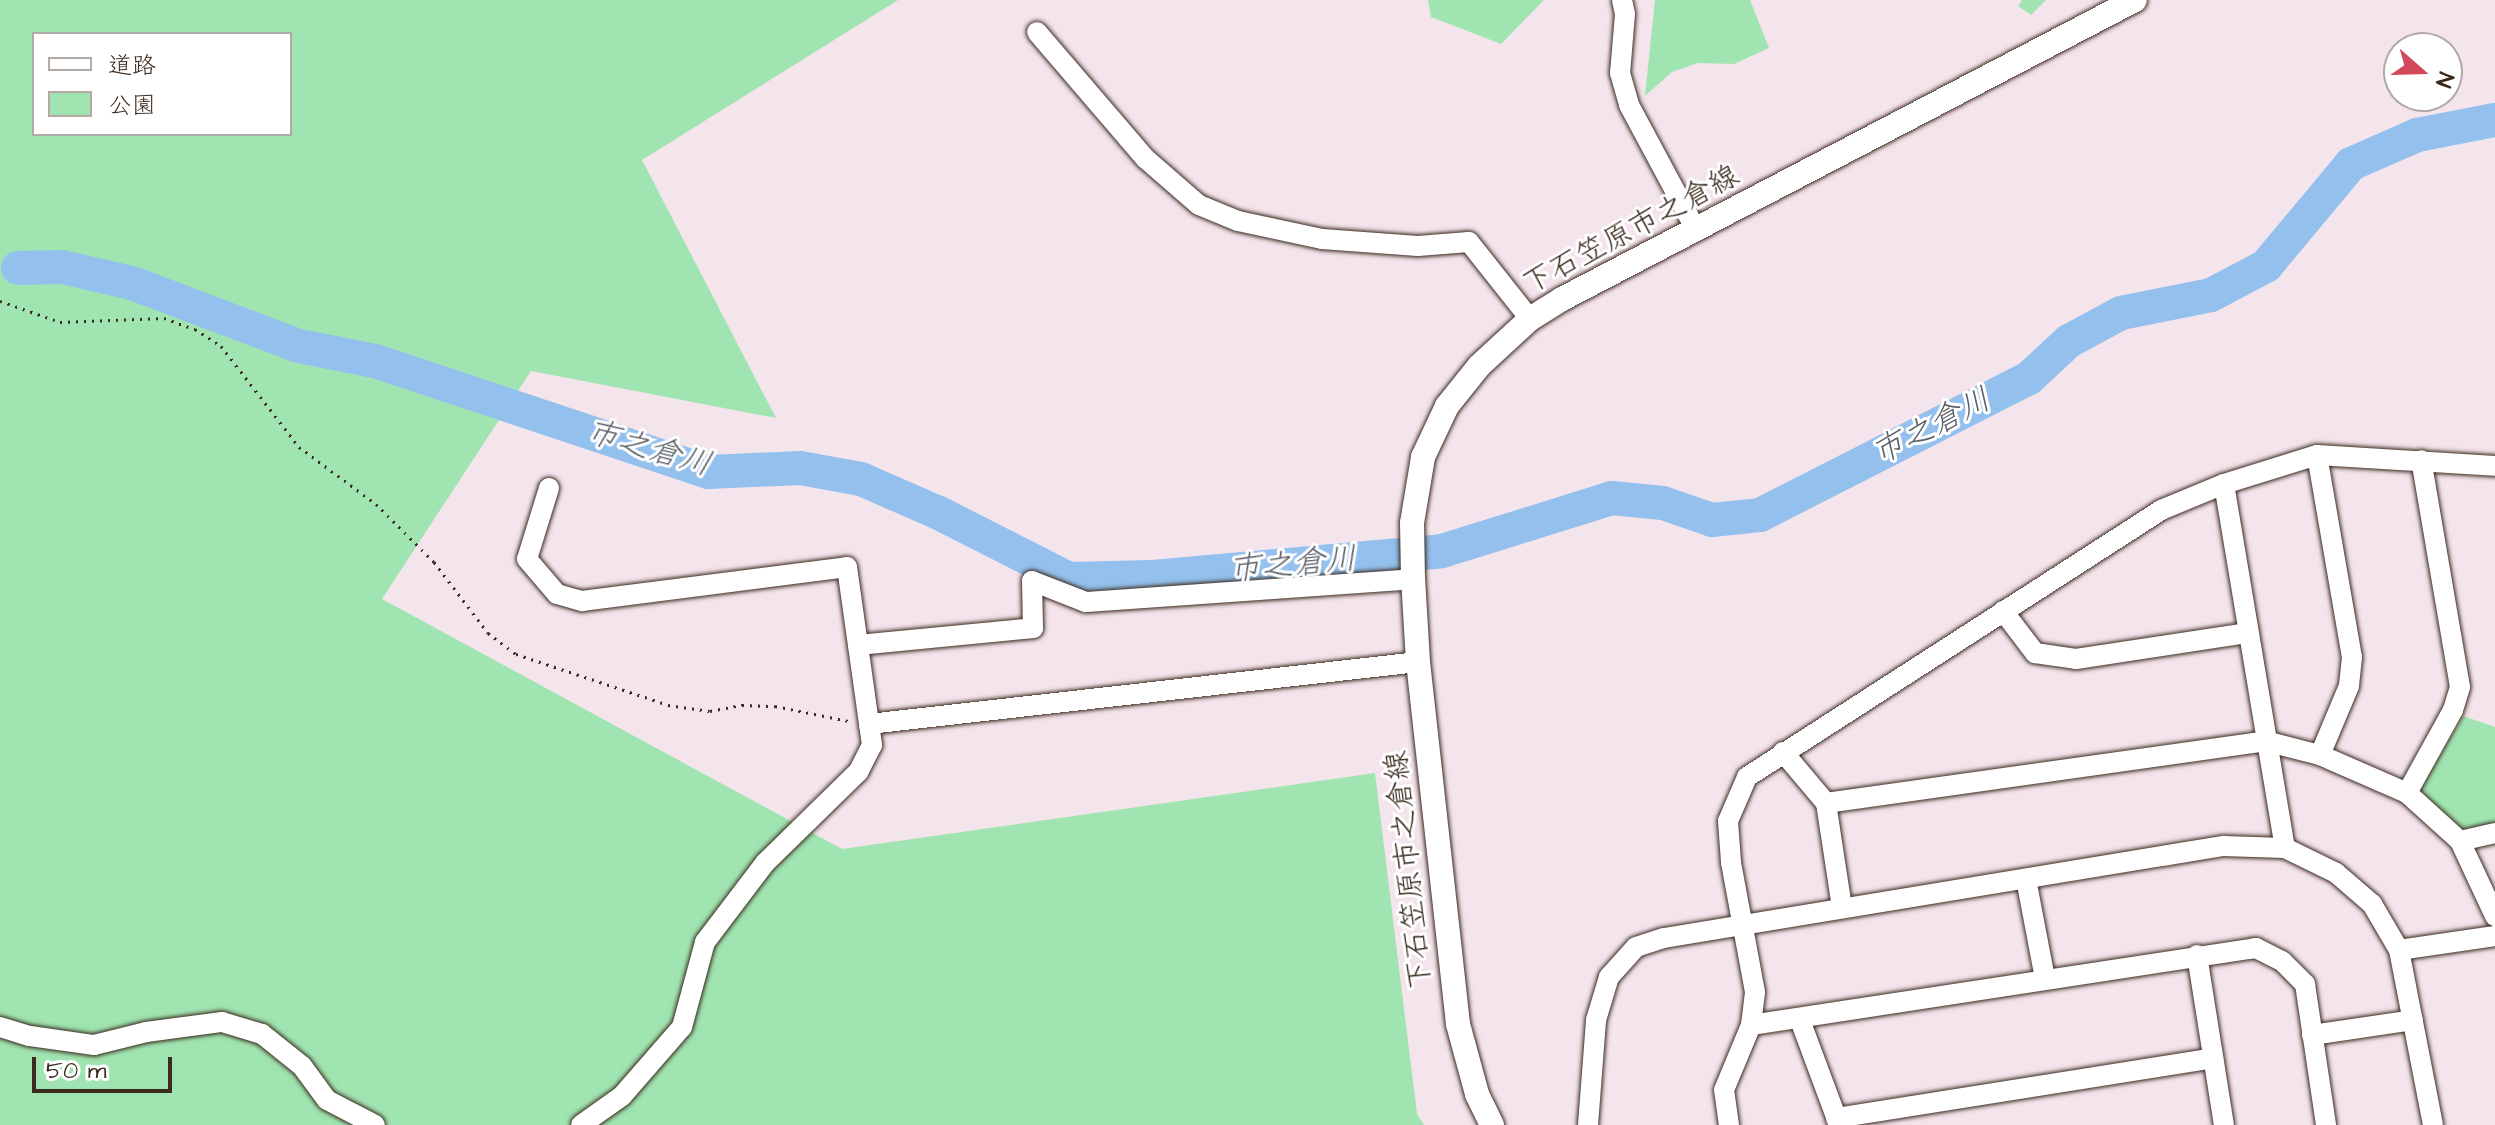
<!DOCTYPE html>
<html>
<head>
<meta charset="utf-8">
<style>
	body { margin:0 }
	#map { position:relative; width:2495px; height:1125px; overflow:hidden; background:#f4e4ec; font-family:"Architects Daughter","Klee One",sans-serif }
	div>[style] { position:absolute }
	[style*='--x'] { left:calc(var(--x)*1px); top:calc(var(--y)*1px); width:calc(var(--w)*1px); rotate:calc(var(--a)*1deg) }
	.green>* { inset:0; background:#a0e5b1 }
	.river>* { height:34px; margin:-17px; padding:0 17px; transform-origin:17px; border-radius:17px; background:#93c0ed }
	.path>* { height:3px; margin-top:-1.5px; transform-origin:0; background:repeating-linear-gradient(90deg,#3b2a1e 0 2px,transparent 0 8px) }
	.roads { filter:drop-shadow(0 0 2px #3b2a1e) drop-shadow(0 0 2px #3b2a1e) }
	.minor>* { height:20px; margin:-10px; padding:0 10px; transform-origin:10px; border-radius:10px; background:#fff }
	.major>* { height:24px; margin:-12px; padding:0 12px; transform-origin:12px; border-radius:12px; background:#fff }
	span { translate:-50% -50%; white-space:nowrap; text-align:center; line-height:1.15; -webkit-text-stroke:6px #fff; paint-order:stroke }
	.street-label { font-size:30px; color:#3b2a1e }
	.water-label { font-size:32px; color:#5a5e66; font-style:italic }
	.legend { position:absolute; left:32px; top:32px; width:260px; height:104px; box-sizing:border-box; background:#fff; border:2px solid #b1aaa5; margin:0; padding:10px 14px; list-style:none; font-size:24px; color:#3b2a1e }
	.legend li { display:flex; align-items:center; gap:16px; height:40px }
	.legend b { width:40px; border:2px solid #b1aaa5 }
	.north { position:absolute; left:2383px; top:32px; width:80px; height:80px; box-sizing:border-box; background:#fff; border:2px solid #b1aaa5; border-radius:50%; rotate:110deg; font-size:22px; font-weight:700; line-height:32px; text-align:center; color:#3b2a1e }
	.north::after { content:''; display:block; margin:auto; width:28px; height:36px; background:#d1495b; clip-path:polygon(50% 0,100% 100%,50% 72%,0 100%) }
	.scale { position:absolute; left:32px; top:1057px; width:140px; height:36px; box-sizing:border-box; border:4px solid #3b2a1e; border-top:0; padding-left:10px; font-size:24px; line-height:28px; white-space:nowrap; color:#3b2a1e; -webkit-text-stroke:6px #fff; paint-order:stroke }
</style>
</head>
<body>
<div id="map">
	<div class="green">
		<div style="clip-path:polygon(evenodd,0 0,898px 0,642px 160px,776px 418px,531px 371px,382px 599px,842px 849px,1375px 773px,1417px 1114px,1424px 1125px,0 1125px,0 0,34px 34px,290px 34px,290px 134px,34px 134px,34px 34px)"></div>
		<div style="clip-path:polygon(1428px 0,1544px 0,1501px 44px,1431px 17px)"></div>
		<div style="clip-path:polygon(1655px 0,1750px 0,1769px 48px,1734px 64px,1698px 63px,1672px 72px,1645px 96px)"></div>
		<div style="clip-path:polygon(2022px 0,2046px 0,2031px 15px,2018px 6px)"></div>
		<div style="clip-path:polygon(2463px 716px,2495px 727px,2495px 828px,2460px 835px,2419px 792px)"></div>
	</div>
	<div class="river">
		<div style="--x:18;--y:268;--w:44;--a:-1.3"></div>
		<div style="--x:62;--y:267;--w:72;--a:12.9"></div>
		<div style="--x:132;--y:283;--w:178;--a:20.7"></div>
		<div style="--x:299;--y:346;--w:77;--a:11.2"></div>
		<div style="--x:375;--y:361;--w:351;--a:18.4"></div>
		<div style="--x:708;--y:472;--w:92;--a:-2.5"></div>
		<div style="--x:800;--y:468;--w:62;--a:10.2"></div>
		<div style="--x:861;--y:479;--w:85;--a:23.6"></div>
		<div style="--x:939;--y:513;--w:146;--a:26.9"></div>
		<div style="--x:1069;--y:579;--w:84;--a:-1.4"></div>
		<div style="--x:1153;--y:577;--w:290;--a:-5.1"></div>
		<div style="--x:1442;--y:551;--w:178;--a:-17.3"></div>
		<div style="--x:1612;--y:498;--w:51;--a:5.6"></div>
		<div style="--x:1663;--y:503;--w:52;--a:19.1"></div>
		<div style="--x:1712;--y:520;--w:48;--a:-5.9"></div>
		<div style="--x:1760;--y:515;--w:302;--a:-27"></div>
		<div style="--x:2029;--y:378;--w:54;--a:-42.8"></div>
		<div style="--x:2069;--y:341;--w:59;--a:-28.3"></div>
		<div style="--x:2121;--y:313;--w:92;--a:-11.3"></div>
		<div style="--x:2211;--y:295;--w:62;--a:-27.8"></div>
		<div style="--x:2266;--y:266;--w:133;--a:-50.2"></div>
		<div style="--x:2351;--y:164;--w:72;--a:-23.7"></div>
		<div style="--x:2417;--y:135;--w:79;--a:-10.9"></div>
	</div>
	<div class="path">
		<div style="--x:0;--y:301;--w:64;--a:19.3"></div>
		<div style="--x:60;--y:322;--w:104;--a:-2.2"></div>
		<div style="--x:164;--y:318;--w:33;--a:20"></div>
		<div style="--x:195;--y:329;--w:31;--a:33"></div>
		<div style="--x:221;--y:346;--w:128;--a:52.3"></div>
		<div style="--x:299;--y:447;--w:96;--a:36.5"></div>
		<div style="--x:376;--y:504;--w:82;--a:45"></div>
		<div style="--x:434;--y:562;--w:89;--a:52.7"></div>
		<div style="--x:488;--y:633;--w:35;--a:37"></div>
		<div style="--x:516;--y:654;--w:160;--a:18.5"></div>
		<div style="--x:668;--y:705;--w:42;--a:8.1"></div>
		<div style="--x:710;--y:711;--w:33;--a:-11"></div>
		<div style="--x:742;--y:705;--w:33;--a:2"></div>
		<div style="--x:775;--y:706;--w:76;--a:11.5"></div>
	</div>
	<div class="roads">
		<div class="minor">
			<div style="--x:1622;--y:0;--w:14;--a:78"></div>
			<div style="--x:1625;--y:14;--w:59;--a:94.8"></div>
			<div style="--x:1620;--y:73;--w:33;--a:74"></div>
			<div style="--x:1629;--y:105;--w:142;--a:61.8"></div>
			<div style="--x:1037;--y:32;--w:167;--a:49.4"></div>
			<div style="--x:1146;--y:159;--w:70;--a:41"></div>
			<div style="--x:1199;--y:205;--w:42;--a:22.3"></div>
			<div style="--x:1238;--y:221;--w:86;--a:12.1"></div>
			<div style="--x:1322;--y:239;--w:96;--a:4.2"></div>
			<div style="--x:1418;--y:246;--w:51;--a:-4.5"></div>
			<div style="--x:1469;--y:242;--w:98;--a:51.6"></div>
			<div style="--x:2317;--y:455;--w:205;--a:80.2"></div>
			<div style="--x:2352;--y:657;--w:29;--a:96"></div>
			<div style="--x:2349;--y:686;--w:75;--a:112.8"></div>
			<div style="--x:2224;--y:484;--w:369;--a:80.5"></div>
			<div style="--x:549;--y:488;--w:74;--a:107.2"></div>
			<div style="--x:527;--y:559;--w:46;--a:49.4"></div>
			<div style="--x:557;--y:594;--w:26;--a:16"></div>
			<div style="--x:582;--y:601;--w:267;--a:-7.3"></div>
			<div style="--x:847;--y:567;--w:180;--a:82"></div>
			<div style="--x:872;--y:745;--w:30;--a:117"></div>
			<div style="--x:858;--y:772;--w:130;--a:135.6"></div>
			<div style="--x:765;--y:863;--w:99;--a:127.2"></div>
			<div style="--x:705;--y:942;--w:88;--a:105.1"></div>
			<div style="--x:682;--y:1027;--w:91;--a:131"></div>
			<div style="--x:622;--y:1096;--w:50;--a:144.7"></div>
			<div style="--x:2003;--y:611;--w:53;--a:52.7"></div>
			<div style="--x:2035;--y:653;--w:41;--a:8.3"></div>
			<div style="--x:2076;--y:659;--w:174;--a:-8.6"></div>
			<div style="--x:858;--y:645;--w:176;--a:-5.5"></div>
			<div style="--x:1033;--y:628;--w:47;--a:-91.2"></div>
			<div style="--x:1032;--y:581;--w:58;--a:21.3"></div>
			<div style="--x:1086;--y:602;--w:328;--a:-4"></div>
			<div style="--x:869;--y:724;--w:552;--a:-6.44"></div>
			<div style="--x:1783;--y:752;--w:67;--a:49.9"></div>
			<div style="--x:1826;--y:803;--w:105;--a:81.3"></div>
			<div style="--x:2407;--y:793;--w:95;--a:-61"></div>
			<div style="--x:2453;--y:710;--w:24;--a:-73"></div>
			<div style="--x:2460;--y:687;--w:230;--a:-99.7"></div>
			<div style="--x:1826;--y:803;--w:443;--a:-8"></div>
			<div style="--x:2265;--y:741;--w:57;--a:14.3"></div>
			<div style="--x:2320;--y:755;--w:95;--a:23.6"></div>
			<div style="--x:2407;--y:793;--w:72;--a:42.2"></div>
			<div style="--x:2460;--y:841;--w:83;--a:65"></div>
			<div style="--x:2460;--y:841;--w:36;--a:-13"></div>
			<div style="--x:2026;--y:879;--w:102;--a:79.2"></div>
			<div style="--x:2399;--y:950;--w:97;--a:-8.3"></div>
			<div style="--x:2197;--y:955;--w:172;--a:81"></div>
			<div style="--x:1800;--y:1020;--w:112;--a:69.6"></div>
			<div style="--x:1751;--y:1025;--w:511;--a:-8.67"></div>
			<div style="--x:2256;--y:948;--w:29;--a:27"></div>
			<div style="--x:2282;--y:961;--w:33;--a:45"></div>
			<div style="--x:2305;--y:984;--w:143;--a:81.5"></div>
			<div style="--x:0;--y:1027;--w:31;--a:17"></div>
			<div style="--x:30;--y:1036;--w:65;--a:8"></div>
			<div style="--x:94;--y:1045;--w:54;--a:-14"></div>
			<div style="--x:146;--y:1032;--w:77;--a:-7.5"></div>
			<div style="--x:222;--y:1022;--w:42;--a:16.7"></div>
			<div style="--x:262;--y:1034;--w:51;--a:38.7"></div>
			<div style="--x:302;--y:1066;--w:42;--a:53.7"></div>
			<div style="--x:327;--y:1100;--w:54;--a:27.5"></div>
			<div style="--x:2312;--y:1035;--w:102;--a:-8.4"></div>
			<div style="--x:1836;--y:1118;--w:382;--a:-9"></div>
			<div style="--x:1588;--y:1125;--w:105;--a:-85.6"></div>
			<div style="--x:1596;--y:1020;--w:45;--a:-73.2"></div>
			<div style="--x:1609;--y:977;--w:40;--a:-48"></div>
			<div style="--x:1636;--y:947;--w:29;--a:-18"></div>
			<div style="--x:1664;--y:938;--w:567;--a:-9.35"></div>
			<div style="--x:2223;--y:846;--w:62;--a:1.8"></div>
			<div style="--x:2285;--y:848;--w:57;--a:26.1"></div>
			<div style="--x:2336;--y:873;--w:48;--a:40.7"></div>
			<div style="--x:2372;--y:904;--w:53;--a:59.6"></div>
			<div style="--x:2399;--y:950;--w:178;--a:79"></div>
			<div style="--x:1729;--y:1125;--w:35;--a:-98"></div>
			<div style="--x:1724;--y:1090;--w:70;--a:-67.4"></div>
			<div style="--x:1751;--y:1025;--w:33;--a:-83"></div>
			<div style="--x:1755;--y:992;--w:132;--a:-100.5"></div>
			<div style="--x:1731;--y:862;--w:41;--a:-94.2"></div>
			<div style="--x:1728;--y:821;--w:48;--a:-66.6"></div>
			<div style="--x:1747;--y:777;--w:493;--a:-32.8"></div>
			<div style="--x:2161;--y:510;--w:68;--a:-22.4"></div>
			<div style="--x:2224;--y:484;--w:97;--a:-17.3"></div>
			<div style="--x:2317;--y:455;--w:178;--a:3.5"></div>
		</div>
		<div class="major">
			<div style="--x:1492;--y:1125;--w:34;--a:-116"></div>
			<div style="--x:1477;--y:1094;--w:73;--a:-105.2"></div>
			<div style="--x:1458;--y:1024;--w:364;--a:-96.3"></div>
			<div style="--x:1418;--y:662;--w:83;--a:-93.4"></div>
			<div style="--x:1413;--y:579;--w:56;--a:-91"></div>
			<div style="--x:1412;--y:523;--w:67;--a:-80.5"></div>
			<div style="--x:1423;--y:457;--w:56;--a:-64.8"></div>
			<div style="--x:1447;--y:406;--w:51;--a:-51.3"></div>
			<div style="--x:1479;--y:366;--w:69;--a:-42.7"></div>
			<div style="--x:1530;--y:319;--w:38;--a:-32"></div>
			<div style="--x:1562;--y:299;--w:646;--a:-27.56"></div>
		</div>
	</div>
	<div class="street-label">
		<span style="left:1631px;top:230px;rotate:-28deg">下石笠原市之倉線</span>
		<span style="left:1409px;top:870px;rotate:-96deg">下石笠原市之倉線</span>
	</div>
	<div class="water-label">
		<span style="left:1932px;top:427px;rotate:-27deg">市之倉川</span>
		<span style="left:649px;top:449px;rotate:16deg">市之倉川</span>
		<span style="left:1293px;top:565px;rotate:-5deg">市之倉川</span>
	</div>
	<ul class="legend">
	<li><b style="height:10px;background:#fff"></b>道路</li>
	<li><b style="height:22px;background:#a0e5b1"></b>公園</li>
	</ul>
	<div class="north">N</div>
	<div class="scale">50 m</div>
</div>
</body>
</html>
